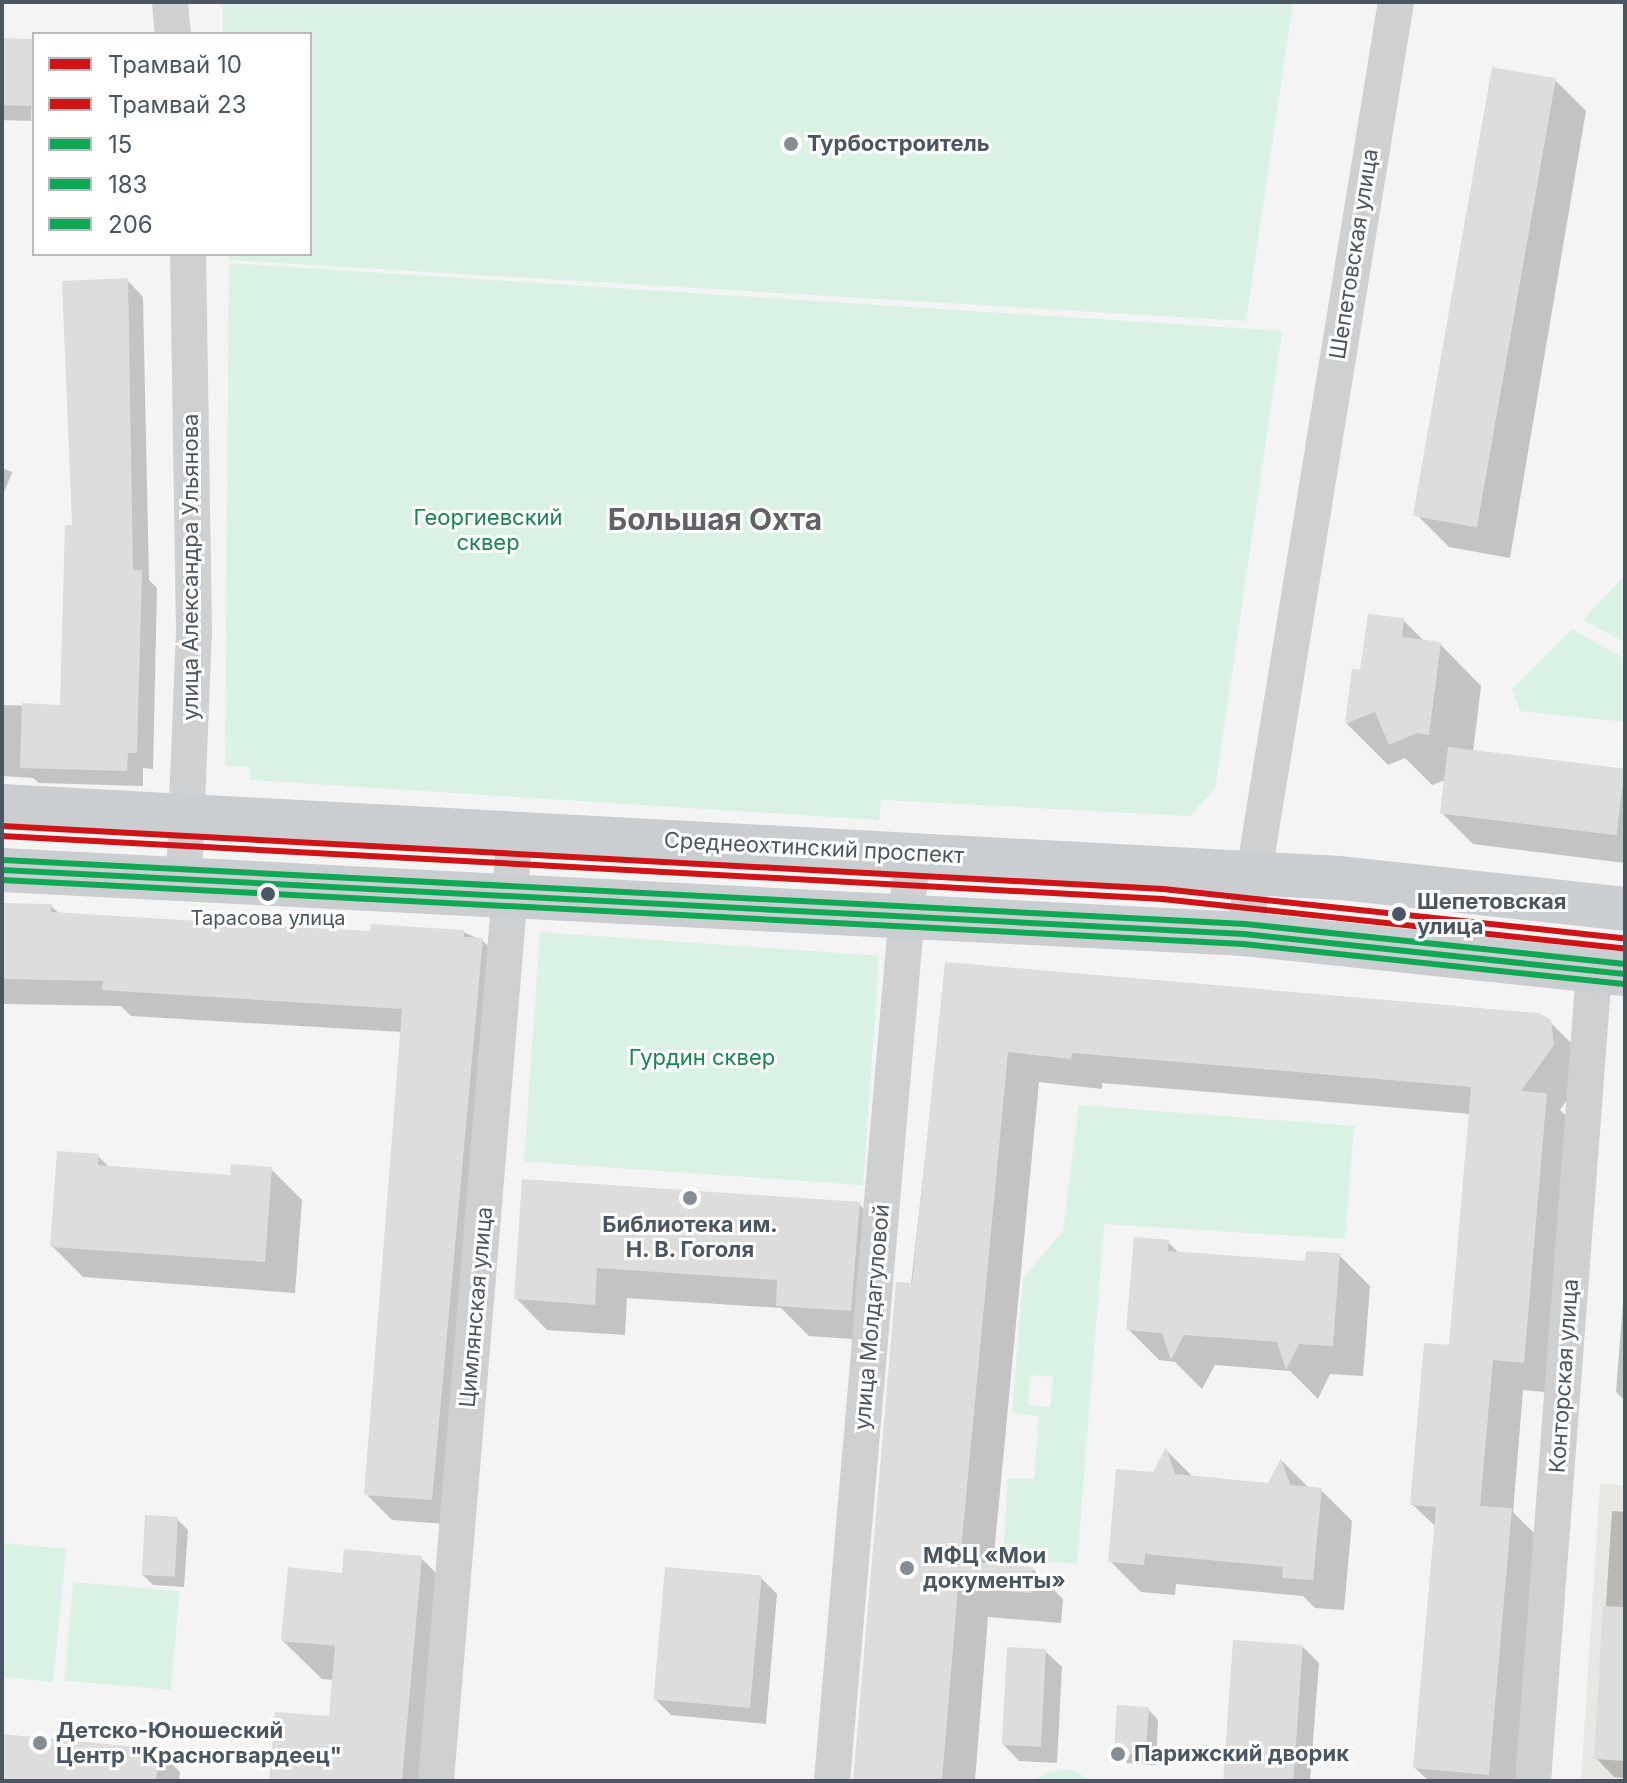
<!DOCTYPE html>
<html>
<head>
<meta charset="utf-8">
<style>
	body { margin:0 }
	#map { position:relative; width:1627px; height:1783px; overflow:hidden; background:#f4f4f4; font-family:Inter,sans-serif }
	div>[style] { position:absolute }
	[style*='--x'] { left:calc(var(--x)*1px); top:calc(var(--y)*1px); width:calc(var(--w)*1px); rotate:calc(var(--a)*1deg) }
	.commercial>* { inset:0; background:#e8e7e3 }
	.green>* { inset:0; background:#d9f2e3; transform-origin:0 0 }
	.shadow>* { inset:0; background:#0003; transform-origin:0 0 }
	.building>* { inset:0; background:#ddddde; transform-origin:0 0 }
	.minor>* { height:36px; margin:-18px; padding:0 18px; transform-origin:18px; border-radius:18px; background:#ced0d2 }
	.major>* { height:44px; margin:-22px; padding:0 22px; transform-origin:22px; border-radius:22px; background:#caced1 }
	.bus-1>* { height:6px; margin:-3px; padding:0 3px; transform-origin:3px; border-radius:3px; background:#10a855 }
	.bus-2>* { height:6px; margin:-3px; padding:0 3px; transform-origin:3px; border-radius:3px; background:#10a855 }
	.bus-3>* { height:6px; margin:-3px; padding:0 3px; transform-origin:3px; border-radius:3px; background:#10a855 }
	.tram-1>* { height:6px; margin:-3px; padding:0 3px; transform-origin:3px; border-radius:3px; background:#ce1417 }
	.tram-2>* { height:6px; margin:-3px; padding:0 3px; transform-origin:3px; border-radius:3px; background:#ce1417 }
	.dots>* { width:22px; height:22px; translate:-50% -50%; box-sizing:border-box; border:4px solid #fff; border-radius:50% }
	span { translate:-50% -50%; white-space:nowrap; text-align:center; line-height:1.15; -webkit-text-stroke:6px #fff; paint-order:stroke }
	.bus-label { font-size:20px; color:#4a5661 }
	.poi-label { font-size:22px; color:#4a5661; font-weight:700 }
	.left { translate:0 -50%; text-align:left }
	.street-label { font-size:22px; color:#4a5661 }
	.park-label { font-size:22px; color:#17864f }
	.stop-label { font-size:22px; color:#4a5661; font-weight:700 }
	.district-label { font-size:30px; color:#5f6368; font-weight:700 }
	.frame { position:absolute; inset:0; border:4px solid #4a5661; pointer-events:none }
	.legend { position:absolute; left:32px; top:32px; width:280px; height:224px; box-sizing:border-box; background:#fff; border:2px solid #b7bbc0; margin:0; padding:10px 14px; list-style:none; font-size:24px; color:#4a5661 }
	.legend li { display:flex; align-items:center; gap:16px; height:40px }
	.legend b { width:40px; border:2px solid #b7bbc0 }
</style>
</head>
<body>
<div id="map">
	<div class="commercial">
		<div style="clip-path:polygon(1600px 1484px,1625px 1485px,1625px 1781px,1581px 1781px)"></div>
	</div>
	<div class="green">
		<div style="clip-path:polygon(223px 2px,1293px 2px,1246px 321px,229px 260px,229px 254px,310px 254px,310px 34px,223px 34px)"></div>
		<div style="clip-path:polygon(229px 263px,1282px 331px,1215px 789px,1190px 816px,881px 800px,879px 820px,249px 780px,250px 767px,225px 766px)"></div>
		<div style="clip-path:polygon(1625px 575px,1625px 642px,1583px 620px)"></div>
		<div style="clip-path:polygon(1572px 629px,1625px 659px,1625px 722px,1520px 711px,1512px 689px)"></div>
		<div style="left:540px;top:932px;width:340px;height:230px;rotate:4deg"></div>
		<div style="clip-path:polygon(evenodd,1079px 1105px,1354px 1126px,1345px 1239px,1104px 1224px,1077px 1564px,1003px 1558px,1008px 1478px,1034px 1479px,1039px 1416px,1012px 1413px,1023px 1278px,1063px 1231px,1079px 1105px,1030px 1375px,1053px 1377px,1050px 1407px,1028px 1405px,1030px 1375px)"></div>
		<div style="clip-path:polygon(2px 1543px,66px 1549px,53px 1682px,2px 1677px)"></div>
		<div style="left:73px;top:1582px;width:107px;height:99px;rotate:5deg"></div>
		<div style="clip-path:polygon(1070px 1769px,1093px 1781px,1034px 1781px,1048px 1772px)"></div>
	</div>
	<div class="shadow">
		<div style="left:2px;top:40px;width:32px;height:80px;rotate:2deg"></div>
		<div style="clip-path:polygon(1555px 80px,1586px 111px,1510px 558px,1449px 547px,1418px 516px)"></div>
		<div style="clip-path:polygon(127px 280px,143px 297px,149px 580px,157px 588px,153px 769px,143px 768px,143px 786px,39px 783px,33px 778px,2px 776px,2px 705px,62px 707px,74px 527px)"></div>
		<div style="left:2px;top:468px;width:11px;height:30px;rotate:22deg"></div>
		<div style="clip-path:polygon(1403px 620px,1425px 642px,1440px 644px,1481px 686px,1473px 752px,1625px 772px,1625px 863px,1473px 844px,1442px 813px,1446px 780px,1432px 785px,1405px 758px,1388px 765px,1347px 724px,1353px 671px,1362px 672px)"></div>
		<div style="clip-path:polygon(2px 905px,51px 906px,60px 914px,372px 933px,463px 932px,482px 940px,508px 967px,458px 1525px,392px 1520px,366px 1494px,402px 1032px,131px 1016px,121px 1006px,4px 1004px)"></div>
		<div style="clip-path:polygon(947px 964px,1550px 1022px,1581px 1053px,1584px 1076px,1560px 1110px,1577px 1126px,1555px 1393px,1523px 1390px,1513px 1512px,1542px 1541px,1521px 1781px,1429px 1781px,1415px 1768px,1436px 1527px,1412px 1504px,1451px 1347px,1471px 1114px,1102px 1083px,1102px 1089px,1039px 1082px,993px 1565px,1032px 1568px,1063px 1599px,1061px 1623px,988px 1617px,975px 1781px,855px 1781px)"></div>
		<div style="clip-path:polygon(98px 1156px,110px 1168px,231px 1177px,271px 1169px,302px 1200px,295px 1293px,83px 1277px,52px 1246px)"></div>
		<div style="clip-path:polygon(524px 1182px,859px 1204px,890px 1235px,882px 1341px,809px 1336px,781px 1308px,627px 1298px,625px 1335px,547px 1330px,516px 1298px)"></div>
		<div style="clip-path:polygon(1168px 1242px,1180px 1254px,1307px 1263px,1339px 1255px,1370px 1286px,1363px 1376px,1330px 1374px,1318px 1399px,1290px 1371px,1215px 1365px,1202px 1389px,1175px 1362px,1159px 1360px,1128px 1329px)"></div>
		<div style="clip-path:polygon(1625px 1277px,1625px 1401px,1616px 1392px)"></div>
		<div style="clip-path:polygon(1167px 1451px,1194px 1478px,1269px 1485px,1282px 1461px,1310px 1489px,1321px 1490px,1352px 1521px,1344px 1610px,1315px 1608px,1303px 1596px,1176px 1584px,1175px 1595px,1141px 1592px,1110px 1561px)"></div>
		<div style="clip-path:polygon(1612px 1511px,1625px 1512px,1625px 1778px,1614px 1777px,1596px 1758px)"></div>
		<div style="clip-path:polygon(177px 1519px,188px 1530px,184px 1587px,153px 1585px,142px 1574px)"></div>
		<div style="clip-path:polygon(421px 1558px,460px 1597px,443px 1781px,271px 1781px,331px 1718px,334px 1680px,322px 1679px,283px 1641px,343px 1575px)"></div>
		<div style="clip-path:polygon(761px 1578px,777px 1594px,766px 1724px,671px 1715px,655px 1699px)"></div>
		<div style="clip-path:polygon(1303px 1647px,1319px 1663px,1310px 1781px,1225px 1781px)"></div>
		<div style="clip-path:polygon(1045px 1651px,1062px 1667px,1057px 1763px,1019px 1761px,1003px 1744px)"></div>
		<div style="clip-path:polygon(1148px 1709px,1158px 1720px,1156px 1765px,1127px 1763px,1116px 1753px)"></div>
		<div style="clip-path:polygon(2px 1736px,158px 1751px,180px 1772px,179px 1781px,2px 1781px)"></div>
	</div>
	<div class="building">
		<div style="left:2px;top:38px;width:32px;height:67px;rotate:2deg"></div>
		<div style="left:1492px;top:67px;width:65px;height:456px;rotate:10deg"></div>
		<div style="clip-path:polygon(128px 278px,133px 570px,142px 570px,137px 753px,128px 753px,127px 771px,20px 768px,22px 703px,60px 705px,65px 525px,72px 525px,62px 281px)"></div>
		<div style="clip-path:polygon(1368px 614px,1404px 618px,1402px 637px,1441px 642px,1429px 735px,1417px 733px,1389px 745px,1375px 712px,1345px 724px,1352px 669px,1360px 670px)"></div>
		<div style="left:1448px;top:747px;width:178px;height:67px;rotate:7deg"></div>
		<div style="clip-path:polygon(2px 903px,52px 904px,51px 912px,313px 928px,370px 931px,371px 924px,464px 930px,464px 937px,483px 938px,432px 1500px,364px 1495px,402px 1009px,102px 990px,103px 981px,2px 979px)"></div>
		<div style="clip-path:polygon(945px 962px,1539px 1013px,1551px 1020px,1554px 1045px,1521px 1091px,1547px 1093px,1524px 1363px,1493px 1360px,1480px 1506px,1512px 1508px,1489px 1775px,1413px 1768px,1436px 1507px,1410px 1505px,1424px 1343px,1449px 1345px,1471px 1087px,1072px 1053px,1071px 1059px,1008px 1052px,960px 1561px,1033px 1567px,1031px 1593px,958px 1587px,942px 1781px,853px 1781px,896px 1282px,912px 1283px)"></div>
		<div style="clip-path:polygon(57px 1151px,99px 1154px,98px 1165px,230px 1175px,231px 1164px,272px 1167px,265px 1262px,50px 1247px)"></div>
		<div style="clip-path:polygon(522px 1179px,860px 1202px,851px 1311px,776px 1306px,777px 1280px,597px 1268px,595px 1305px,514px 1299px)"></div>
		<div style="clip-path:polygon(1134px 1237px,1169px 1240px,1168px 1251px,1305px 1261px,1306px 1251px,1340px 1253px,1333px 1346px,1299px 1344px,1286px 1370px,1277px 1342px,1184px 1335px,1171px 1360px,1162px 1333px,1126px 1330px)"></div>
		<div style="clip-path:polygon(1166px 1447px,1175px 1474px,1268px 1483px,1281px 1458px,1290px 1485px,1322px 1488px,1313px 1580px,1282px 1578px,1283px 1567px,1145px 1554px,1144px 1565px,1108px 1562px,1116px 1469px,1153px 1472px)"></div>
		<div style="left:145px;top:1515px;width:33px;height:60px;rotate:3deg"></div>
		<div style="clip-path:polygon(344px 1549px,422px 1556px,402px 1781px,269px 1781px,275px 1712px,329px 1716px,335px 1646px,281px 1641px,288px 1567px,342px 1573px)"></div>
		<div style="left:665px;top:1567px;width:97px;height:133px;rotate:5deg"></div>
		<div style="clip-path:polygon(1603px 1606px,1625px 1607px,1625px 1761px,1594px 1759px)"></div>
		<div style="left:1233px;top:1640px;width:70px;height:141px;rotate:4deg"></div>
		<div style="left:1007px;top:1647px;width:39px;height:98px;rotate:3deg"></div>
		<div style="left:1117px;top:1705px;width:32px;height:48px;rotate:4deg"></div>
		<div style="clip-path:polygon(2px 1734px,159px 1749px,156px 1781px,2px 1781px)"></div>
	</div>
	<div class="minor">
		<div style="--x:170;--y:2;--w:32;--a:85"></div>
		<div style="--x:184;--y:879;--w:247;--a:-87.7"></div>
		<div style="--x:194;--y:632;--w:378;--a:-90.9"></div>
		<div style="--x:1244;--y:934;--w:944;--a:-80.74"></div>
		<div style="--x:436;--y:1781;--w:952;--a:-85.24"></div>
		<div style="--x:832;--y:1781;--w:931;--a:-85.07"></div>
		<div style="--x:1533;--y:1781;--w:812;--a:-85.69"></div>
	</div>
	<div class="major">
		<div style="--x:2;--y:806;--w:1340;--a:3.08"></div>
		<div style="--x:1340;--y:878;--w:287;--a:6.2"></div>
		<div style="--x:2;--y:870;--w:1244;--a:2.95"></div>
		<div style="--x:1244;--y:934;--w:383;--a:6"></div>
	</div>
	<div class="bus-1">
		<div style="--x:2;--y:870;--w:1244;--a:2.95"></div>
		<div style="--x:1244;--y:934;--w:383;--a:6"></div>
	</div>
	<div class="bus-2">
		<div style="--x:2;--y:880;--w:1243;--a:2.95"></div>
		<div style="--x:1243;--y:944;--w:383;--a:6"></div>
	</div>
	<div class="bus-3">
		<div style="--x:3;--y:860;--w:1244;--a:2.95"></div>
		<div style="--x:1245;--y:924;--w:382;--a:6"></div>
	</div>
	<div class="tram-1">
		<div style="--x:2;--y:826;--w:1163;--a:3.11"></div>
		<div style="--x:1163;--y:889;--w:465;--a:6.1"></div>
	</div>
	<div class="tram-2">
		<div style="--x:2;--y:836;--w:1162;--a:3.11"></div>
		<div style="--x:1162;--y:899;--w:465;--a:6.1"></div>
	</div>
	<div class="dots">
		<div style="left:791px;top:144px;background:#868d94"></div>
		<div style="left:268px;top:894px;background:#4a5661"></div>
		<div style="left:1399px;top:914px;background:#4a5661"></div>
		<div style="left:690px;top:1198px;background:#868d94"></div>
		<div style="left:907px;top:1568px;background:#868d94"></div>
		<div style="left:40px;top:1743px;background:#868d94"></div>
		<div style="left:1118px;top:1754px;background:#868d94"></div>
	</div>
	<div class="bus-label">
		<span style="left:268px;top:918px">Тарасова улица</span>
	</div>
	<div class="poi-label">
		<span class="left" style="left:807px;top:144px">Турбостроитель</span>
		<span style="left:690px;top:1237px">Библиотека им.<br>Н. В. Гоголя</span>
		<span class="left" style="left:923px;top:1568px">МФЦ «Мои<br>документы»</span>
		<span class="left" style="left:56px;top:1743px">Детско-Юношеский<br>Центр "Красногвардеец"</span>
		<span class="left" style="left:1134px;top:1754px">Парижский дворик</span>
	</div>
	<div class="street-label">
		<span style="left:1354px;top:254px;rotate:-81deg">Шепетовская улица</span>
		<span style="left:191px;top:567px;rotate:-90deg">улица Александра Ульянова</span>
		<span style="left:814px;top:848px;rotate:3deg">Среднеохтинский проспект</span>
		<span style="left:476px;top:1307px;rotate:-85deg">Цимлянская улица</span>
		<span style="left:872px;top:1317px;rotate:-85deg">улица Молдагуловой</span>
		<span style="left:1564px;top:1376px;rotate:-86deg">Конторская улица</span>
	</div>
	<div class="park-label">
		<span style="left:488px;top:530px">Георгиевский<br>сквер</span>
		<span style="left:702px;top:1058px">Гурдин сквер</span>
	</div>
	<div class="stop-label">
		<span class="left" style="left:1417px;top:914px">Шепетовская<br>улица</span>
	</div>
	<div class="district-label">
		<span style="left:715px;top:519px">Большая Охта</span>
	</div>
	<div class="frame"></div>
	<ul class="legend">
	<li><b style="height:10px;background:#ce1417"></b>Трамвай 10</li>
	<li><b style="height:10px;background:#ce1417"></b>Трамвай 23</li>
	<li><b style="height:10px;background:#10a855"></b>15</li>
	<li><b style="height:10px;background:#10a855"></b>183</li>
	<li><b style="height:10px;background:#10a855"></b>206</li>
	</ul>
</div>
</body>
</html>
